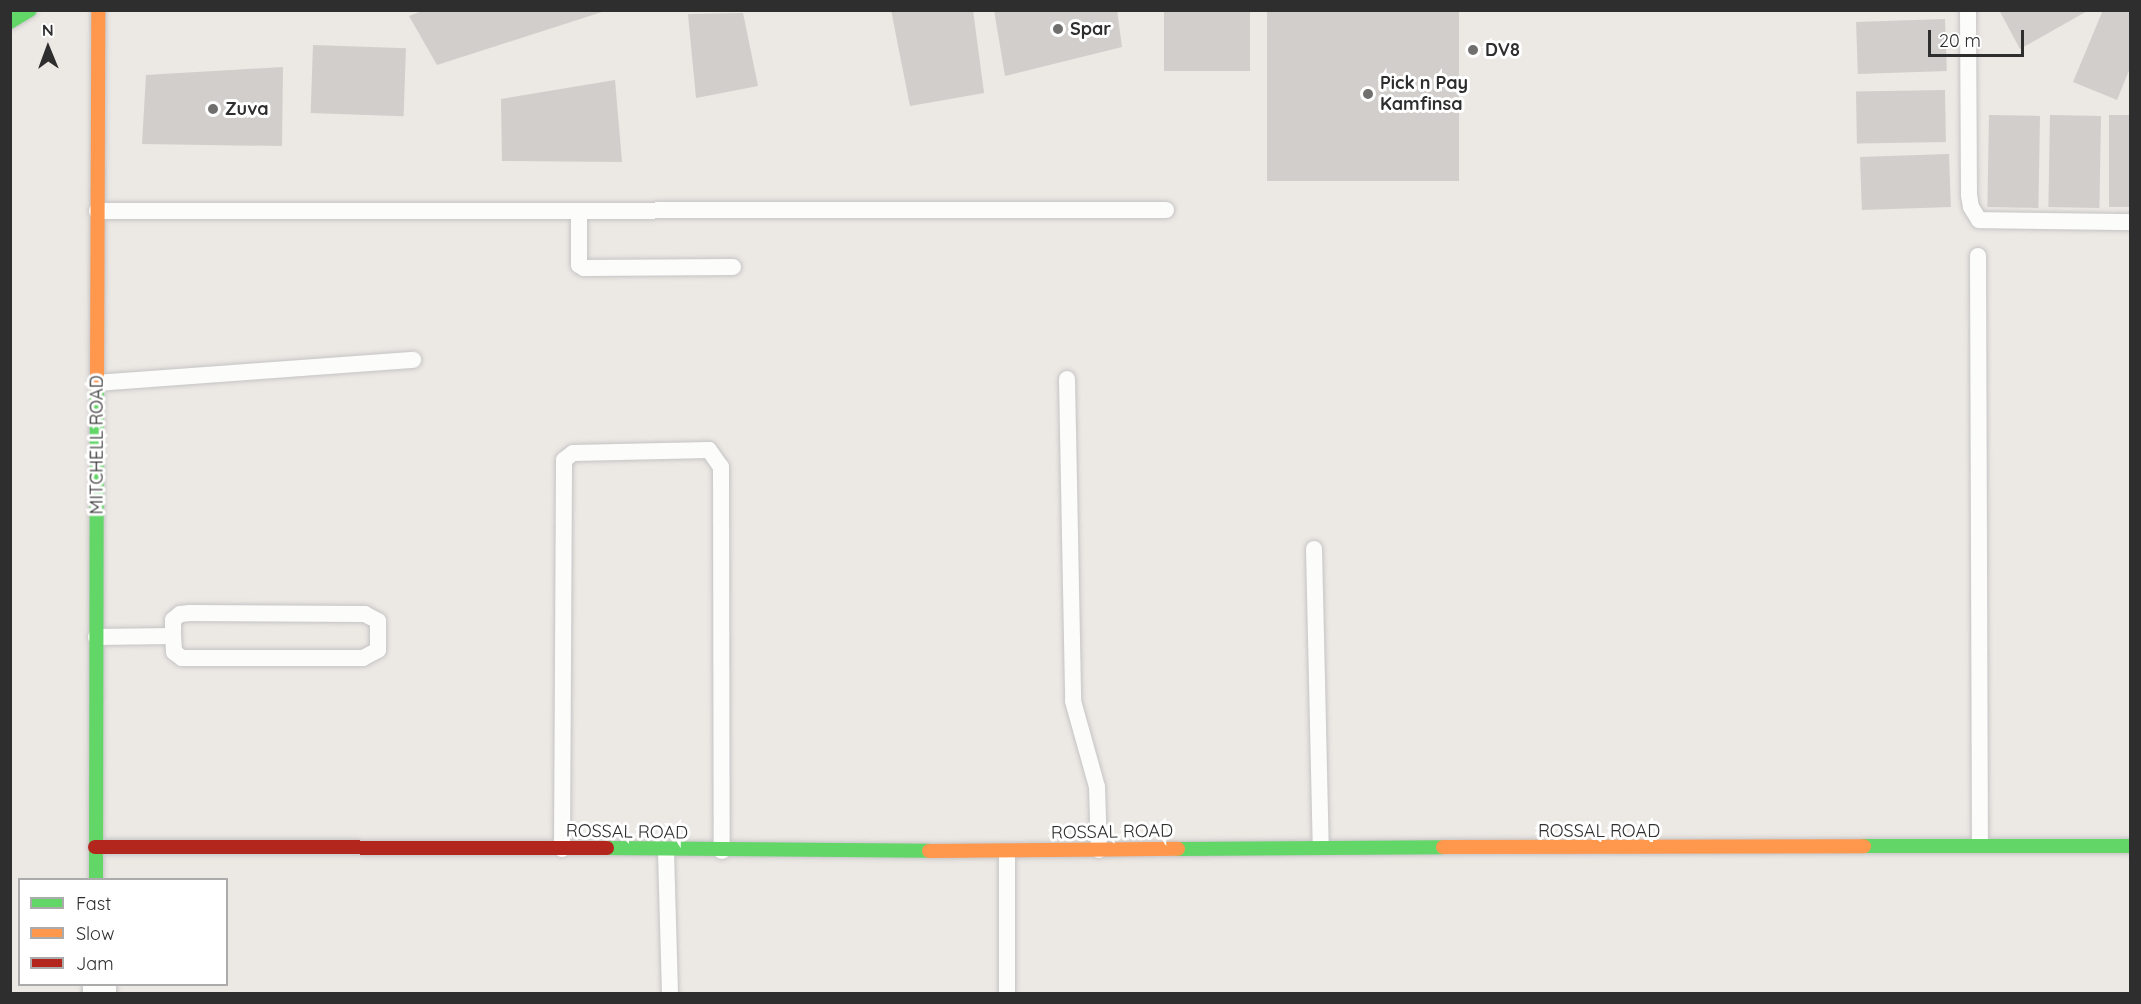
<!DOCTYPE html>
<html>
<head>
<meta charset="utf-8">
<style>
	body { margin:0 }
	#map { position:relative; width:2141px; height:1004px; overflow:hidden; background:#ece8e4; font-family:Quicksand,sans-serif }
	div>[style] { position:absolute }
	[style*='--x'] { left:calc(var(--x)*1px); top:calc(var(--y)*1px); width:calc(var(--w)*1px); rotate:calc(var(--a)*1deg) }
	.building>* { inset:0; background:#d1cecb; transform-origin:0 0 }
	.roads { filter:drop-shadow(0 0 2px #c5c4c5) drop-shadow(0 0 2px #c5c4c5) }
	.lane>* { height:16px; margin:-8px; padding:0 8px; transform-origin:8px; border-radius:8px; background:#fcfcfb }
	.street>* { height:33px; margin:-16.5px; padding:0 16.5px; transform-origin:16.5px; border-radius:16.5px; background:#fcfcfb }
	.fast>* { height:14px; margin:-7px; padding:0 7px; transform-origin:7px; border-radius:7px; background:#63d668 }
	.slow>* { height:14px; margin:-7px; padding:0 7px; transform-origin:7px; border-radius:7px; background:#ff974d }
	.jam>* { height:14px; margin:-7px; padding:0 7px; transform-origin:7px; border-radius:7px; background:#b3261e }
	.dots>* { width:16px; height:16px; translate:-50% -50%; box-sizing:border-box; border:3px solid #fff; border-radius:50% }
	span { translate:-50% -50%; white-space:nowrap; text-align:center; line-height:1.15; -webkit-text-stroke:6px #fff; paint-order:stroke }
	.poi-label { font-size:18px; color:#2e2e2e; font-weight:700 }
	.left { translate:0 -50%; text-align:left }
	.street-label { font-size:18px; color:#2e2e2e }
	.frame { position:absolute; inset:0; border:12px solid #2e2e2e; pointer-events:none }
	.legend { position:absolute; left:18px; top:878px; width:210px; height:108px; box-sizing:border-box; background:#fff; border:2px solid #ababab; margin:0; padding:8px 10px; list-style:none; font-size:18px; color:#2e2e2e }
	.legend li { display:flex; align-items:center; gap:12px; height:30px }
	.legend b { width:30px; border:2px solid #ababab }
	.north { position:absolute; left:18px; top:18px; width:60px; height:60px; -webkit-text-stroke:4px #fff; paint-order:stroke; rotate:359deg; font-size:16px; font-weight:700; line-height:24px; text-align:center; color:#2e2e2e }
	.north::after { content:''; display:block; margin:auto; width:21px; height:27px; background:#2e2e2e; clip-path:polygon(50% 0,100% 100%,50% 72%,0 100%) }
	.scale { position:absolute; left:1928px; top:30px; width:96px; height:27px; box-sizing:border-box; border:3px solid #2e2e2e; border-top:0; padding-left:8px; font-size:18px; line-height:21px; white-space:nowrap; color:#2e2e2e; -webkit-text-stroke:4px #fff; paint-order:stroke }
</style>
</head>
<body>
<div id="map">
	<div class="building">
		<div style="clip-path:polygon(425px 10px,605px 10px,605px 11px,437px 65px,409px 16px)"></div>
		<div style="clip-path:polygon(891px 10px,973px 10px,984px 93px,910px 106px)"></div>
		<div style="clip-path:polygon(994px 10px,1117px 10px,1122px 47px,1005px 76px)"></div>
		<div style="left:1164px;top:10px;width:86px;height:61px"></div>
		<div style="left:1267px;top:10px;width:192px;height:171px"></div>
		<div style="clip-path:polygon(1999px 10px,2089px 10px,2020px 49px)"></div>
		<div style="clip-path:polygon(2103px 10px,2130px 10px,2130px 68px,2117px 100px,2073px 82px)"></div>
		<div style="clip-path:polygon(743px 13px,758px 86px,696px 98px,688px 14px)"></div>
		<div style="left:1945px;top:19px;width:52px;height:89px;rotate:88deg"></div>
		<div style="left:313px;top:45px;width:93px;height:68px;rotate:2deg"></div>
		<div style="clip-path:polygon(283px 67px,282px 146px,142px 144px,146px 75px)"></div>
		<div style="clip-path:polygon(615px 80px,622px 162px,502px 161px,501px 99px)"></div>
		<div style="left:1945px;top:90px;width:52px;height:89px;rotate:89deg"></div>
		<div style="left:1989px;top:115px;width:51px;height:92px;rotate:1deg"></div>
		<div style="left:2050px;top:115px;width:51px;height:92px;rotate:1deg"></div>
		<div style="left:2109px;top:115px;width:21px;height:92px"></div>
		<div style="left:1949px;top:154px;width:53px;height:89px;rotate:88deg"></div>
	</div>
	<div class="roads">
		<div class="lane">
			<div style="--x:1968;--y:10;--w:185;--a:89.7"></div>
			<div style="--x:1969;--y:195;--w:12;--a:81"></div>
			<div style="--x:1971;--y:207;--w:15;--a:58"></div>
			<div style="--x:1979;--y:220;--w:151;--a:0.8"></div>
			<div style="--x:97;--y:211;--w:1069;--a:-0.05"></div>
			<div style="--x:579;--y:211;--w:54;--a:90"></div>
			<div style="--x:579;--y:265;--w:6;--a:31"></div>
			<div style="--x:584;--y:268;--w:149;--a:-0.4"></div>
			<div style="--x:1978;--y:256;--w:589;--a:89.81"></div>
			<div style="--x:1067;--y:379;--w:322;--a:88.9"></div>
			<div style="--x:1073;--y:701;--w:89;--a:74.4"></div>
			<div style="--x:1097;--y:787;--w:63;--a:88.2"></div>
			<div style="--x:97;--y:383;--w:317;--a:-4.2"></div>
			<div style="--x:1314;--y:549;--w:298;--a:88.7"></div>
			<div style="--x:96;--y:637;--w:77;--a:-0.7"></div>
			<div style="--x:173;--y:636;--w:16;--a:86"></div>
			<div style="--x:174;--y:652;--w:10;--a:37"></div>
			<div style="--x:182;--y:658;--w:181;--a:0"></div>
			<div style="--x:363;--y:658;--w:17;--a:-28"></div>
			<div style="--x:378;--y:650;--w:29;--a:-90"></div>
			<div style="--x:378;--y:621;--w:15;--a:-152"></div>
			<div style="--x:365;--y:614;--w:175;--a:-179.7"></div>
			<div style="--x:190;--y:613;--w:10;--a:174"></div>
			<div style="--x:180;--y:614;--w:9;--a:139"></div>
			<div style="--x:173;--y:620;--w:16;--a:90"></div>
			<div style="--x:562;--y:849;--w:389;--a:-89.7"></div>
			<div style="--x:564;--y:460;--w:11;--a:-38"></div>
			<div style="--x:573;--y:453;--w:136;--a:-1.3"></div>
			<div style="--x:709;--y:450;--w:21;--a:55"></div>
			<div style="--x:721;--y:467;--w:384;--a:89.9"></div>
			<div style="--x:666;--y:851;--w:143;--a:88.4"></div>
			<div style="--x:1007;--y:994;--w:142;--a:-90"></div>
		</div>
		<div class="street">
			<div style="--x:99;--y:984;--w:10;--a:90"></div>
		</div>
		<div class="fast">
			<div style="--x:10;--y:22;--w:23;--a:-31"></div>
			<div style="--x:1864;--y:846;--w:266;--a:0"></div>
			<div style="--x:607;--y:848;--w:322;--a:0.5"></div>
			<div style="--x:1178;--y:849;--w:265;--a:-0.4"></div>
			<div style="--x:96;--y:880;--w:492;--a:-89.9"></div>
		</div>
		<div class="slow">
			<div style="--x:97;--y:388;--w:378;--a:-89.8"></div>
			<div style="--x:1443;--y:847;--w:421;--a:-0.1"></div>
			<div style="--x:929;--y:851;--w:249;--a:-0.5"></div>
		</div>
		<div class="jam">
			<div style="--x:95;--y:847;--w:512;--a:0.11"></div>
		</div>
	</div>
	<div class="dots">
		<div style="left:1058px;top:29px;background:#706f6e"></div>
		<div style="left:1473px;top:50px;background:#706f6e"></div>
		<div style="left:1368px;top:94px;background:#706f6e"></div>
		<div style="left:213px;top:109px;background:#706f6e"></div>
	</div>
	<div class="poi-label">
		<span class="left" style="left:1070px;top:29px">Spar</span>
		<span class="left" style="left:1485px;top:50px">DV8</span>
		<span class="left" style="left:1380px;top:94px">Pick n Pay<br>Kamfinsa</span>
		<span class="left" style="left:225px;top:109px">Zuva</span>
	</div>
	<div class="street-label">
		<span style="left:97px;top:445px;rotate:-90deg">MITCHELL ROAD</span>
		<span style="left:1599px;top:831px">ROSSAL ROAD</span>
		<span style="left:627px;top:832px;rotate:1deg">ROSSAL ROAD</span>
		<span style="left:1112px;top:832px;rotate:-1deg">ROSSAL ROAD</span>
	</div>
	<div class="frame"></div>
	<ul class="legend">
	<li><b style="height:8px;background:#63d668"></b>Fast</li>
	<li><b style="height:8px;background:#ff974d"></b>Slow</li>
	<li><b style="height:8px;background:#b3261e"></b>Jam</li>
	</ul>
	<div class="north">N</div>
	<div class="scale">20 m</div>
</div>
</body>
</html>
